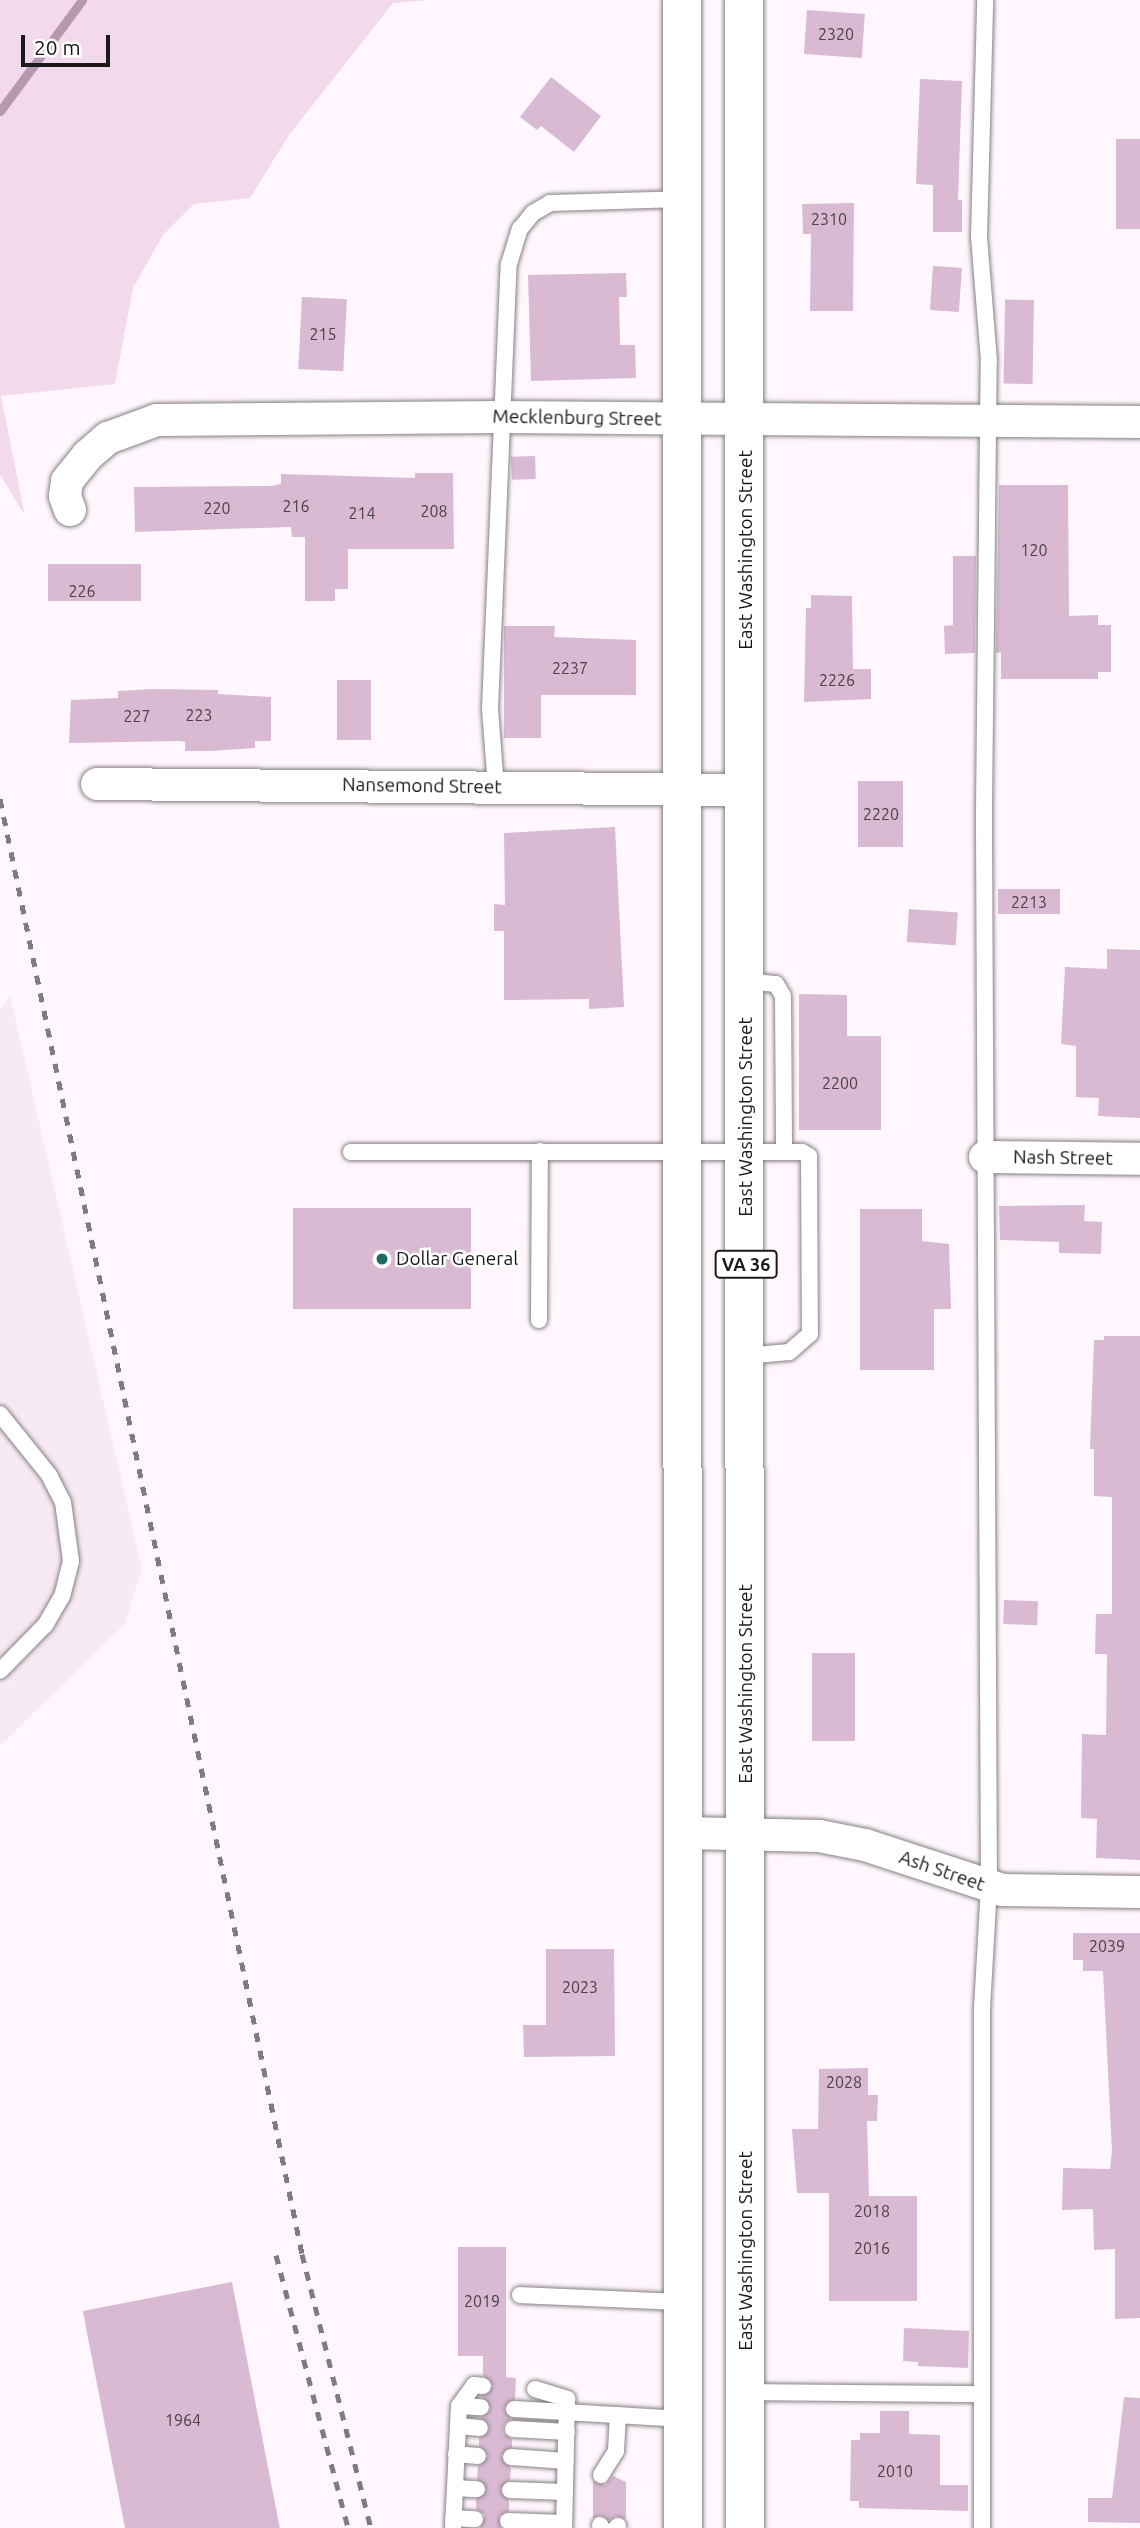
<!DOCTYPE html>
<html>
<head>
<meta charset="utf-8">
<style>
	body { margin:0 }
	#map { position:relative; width:1140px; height:2528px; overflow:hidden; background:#fff7fd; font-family:Ubuntu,sans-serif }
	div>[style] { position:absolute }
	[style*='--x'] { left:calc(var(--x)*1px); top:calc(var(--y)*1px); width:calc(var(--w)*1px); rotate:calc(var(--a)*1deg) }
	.built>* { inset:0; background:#f8eaf5 }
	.green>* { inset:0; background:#f2d9ec }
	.stream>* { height:9px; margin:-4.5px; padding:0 4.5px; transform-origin:4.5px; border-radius:4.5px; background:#b798b0 }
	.building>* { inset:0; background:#d9bad2; transform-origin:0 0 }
	.roads { filter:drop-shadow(0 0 2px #878085) drop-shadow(0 0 2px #878085) }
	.lane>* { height:16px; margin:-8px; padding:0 8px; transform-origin:8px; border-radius:8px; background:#fff }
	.street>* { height:32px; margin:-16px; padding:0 16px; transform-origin:16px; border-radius:16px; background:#fff }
	.highway>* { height:38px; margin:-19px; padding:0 19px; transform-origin:19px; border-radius:19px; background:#fff }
	.rail>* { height:5px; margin-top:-2.5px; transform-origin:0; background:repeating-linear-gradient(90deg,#807b7e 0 9px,transparent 0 18px) }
	.dots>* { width:19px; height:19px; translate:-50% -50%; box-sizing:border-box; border:4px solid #fff; border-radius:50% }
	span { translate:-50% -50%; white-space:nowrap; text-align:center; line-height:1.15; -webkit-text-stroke:5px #fff; paint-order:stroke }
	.number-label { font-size:16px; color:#4b4149 }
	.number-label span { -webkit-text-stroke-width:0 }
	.shield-label span { padding:2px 5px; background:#fff; border:2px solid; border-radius:5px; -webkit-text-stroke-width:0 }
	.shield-label { font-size:18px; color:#1c191b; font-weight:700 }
	.street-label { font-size:19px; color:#1c191b }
	.poi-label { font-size:19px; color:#1c191b }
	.left { translate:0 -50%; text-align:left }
	.scale { position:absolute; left:21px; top:35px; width:89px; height:32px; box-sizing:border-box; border:4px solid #1c191b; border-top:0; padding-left:9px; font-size:21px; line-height:24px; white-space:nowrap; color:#1c191b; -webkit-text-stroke:5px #fff; paint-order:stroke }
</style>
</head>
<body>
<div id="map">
	<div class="built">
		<div style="clip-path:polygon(10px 995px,142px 1569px,125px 1624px,0 1746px,0 1010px)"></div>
	</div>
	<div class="green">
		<div style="clip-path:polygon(0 0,429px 0,393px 3px,289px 135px,250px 198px,194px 204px,163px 235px,133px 288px,115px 384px,1px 396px,25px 516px,0 474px)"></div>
	</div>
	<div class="stream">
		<div style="--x:0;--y:111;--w:138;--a:-53.5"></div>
	</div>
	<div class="building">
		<div style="left:807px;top:10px;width:58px;height:44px;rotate:4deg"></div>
		<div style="clip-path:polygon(551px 77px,601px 116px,574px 152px,541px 126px,537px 130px,520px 117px)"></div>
		<div style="clip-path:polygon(920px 79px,962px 81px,958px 200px,962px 200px,962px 232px,933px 232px,933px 185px,916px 184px)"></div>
		<div style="left:1116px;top:139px;width:24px;height:90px"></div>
		<div style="clip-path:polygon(854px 203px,853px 311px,810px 311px,811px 234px,803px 234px,802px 204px)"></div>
		<div style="left:933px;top:266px;width:29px;height:44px;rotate:4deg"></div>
		<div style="clip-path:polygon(626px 273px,627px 297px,619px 297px,620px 345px,635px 345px,636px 378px,531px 381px,528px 275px)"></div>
		<div style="left:302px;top:297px;width:45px;height:72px;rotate:3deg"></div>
		<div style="left:1034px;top:300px;width:84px;height:29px;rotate:91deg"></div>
		<div style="left:535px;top:456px;width:23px;height:24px;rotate:88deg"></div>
		<div style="clip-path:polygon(415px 473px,453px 473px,454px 549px,348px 549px,348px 589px,335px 589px,335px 601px,305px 601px,305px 537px,292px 537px,291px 527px,135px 532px,134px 487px,271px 486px,281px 484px,281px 474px,415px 478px)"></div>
		<div style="clip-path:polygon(999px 485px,1068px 485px,1069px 616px,1098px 615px,1098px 625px,1111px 625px,1111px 672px,1098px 672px,1098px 679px,1001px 679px,1001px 652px,996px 653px)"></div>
		<div style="clip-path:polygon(953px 556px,976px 556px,975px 653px,945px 654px,944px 626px,953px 625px)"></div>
		<div style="left:141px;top:564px;width:37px;height:93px;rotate:90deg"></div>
		<div style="clip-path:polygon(811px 595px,852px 596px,853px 669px,871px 669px,871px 699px,804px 702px,806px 608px,811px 608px)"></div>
		<div style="clip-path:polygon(504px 626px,555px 626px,554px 637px,636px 640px,636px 695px,541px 695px,541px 738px,504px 738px)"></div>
		<div style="left:371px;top:680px;width:60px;height:34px;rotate:90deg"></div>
		<div style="clip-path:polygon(153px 689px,218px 690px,218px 694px,271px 697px,271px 741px,255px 741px,255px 748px,210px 751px,185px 751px,185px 742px,180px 741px,69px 743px,71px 700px,118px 698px,118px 691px)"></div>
		<div style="left:858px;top:781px;width:45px;height:66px"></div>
		<div style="clip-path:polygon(615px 827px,624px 1007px,589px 1009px,589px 999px,504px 1000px,504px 931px,494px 931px,494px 904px,505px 905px,504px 833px)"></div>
		<div style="left:1060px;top:889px;width:25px;height:62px;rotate:90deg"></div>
		<div style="left:909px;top:909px;width:49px;height:33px;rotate:4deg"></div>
		<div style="clip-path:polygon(1107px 949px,1140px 950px,1140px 1118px,1098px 1116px,1099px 1098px,1076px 1097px,1076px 1046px,1061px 1044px,1065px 967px,1107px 969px)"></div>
		<div style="clip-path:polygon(799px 994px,847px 995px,847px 1036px,881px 1036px,881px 1130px,799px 1130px)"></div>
		<div style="clip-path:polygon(1085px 1205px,1084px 1221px,1102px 1222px,1101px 1254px,1059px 1253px,1059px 1242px,1000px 1240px,999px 1206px)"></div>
		<div style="left:293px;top:1208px;width:178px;height:101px"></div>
		<div style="clip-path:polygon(860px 1209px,922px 1209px,922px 1241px,949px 1244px,951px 1309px,934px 1309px,934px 1370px,860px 1370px)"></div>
		<div style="clip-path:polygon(1104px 1336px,1140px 1336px,1140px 1860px,1096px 1858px,1097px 1819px,1081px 1818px,1082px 1734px,1106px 1735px,1107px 1654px,1095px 1654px,1096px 1614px,1112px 1614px,1112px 1497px,1094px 1496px,1094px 1449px,1090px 1449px,1094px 1340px,1104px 1340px)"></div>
		<div style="left:1004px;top:1600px;width:34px;height:24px;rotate:2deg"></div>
		<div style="left:812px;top:1653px;width:43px;height:88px"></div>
		<div style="clip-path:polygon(1073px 1933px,1140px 1933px,1140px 2318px,1115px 2319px,1115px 2249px,1094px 2250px,1093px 2209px,1062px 2210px,1063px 2168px,1110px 2169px,1112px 2151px,1103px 1971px,1083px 1971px,1083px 1960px,1073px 1960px)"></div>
		<div style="clip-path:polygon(546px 1949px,614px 1949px,615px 2056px,524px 2057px,523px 2025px,546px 2025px)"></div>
		<div style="clip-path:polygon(868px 2068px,868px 2095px,878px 2095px,877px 2121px,867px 2121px,869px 2196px,917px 2196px,917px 2301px,829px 2301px,829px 2193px,797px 2193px,792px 2129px,818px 2129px,819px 2069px)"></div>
		<div style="clip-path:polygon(458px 2247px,506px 2247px,506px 2377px,516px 2378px,515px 2399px,504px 2408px,511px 2419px,504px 2424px,503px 2433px,512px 2439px,512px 2447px,501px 2456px,511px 2468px,510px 2480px,500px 2489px,509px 2500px,509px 2511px,499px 2516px,501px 2528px,480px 2528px,485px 2515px,476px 2509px,476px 2499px,487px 2490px,477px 2479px,478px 2466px,488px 2456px,479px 2446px,479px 2438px,490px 2428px,481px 2418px,491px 2408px,482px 2396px,493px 2386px,483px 2375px,483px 2356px,458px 2356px)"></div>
		<div style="left:232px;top:2282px;width:251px;height:152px;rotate:79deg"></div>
		<div style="clip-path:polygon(904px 2328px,969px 2331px,968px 2368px,918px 2366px,918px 2362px,903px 2361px)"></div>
		<div style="clip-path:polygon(1124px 2397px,1140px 2398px,1140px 2523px,1088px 2522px,1088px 2498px,1112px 2498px)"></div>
		<div style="clip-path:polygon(880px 2411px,909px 2411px,909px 2434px,940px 2435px,940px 2485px,968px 2485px,968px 2511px,859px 2508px,859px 2501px,850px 2501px,851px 2440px,860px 2440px,860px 2433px,880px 2433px)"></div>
		<div style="clip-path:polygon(613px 2476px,626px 2482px,626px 2519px,616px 2516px,609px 2520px,600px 2515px,593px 2518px,593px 2481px,605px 2485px)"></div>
	</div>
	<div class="roads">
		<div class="lane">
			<div style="--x:496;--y:787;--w:78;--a:-94.4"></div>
			<div style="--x:490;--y:709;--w:445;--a:-87.6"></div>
			<div style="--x:509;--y:264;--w:37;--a:-73"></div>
			<div style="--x:520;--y:229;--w:21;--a:-51"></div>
			<div style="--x:533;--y:213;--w:20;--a:-30"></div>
			<div style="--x:550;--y:203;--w:131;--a:-1.7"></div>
			<div style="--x:746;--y:981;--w:30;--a:6"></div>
			<div style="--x:776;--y:984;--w:14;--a:60"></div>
			<div style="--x:783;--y:996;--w:156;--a:89.6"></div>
			<div style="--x:351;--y:1152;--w:451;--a:0"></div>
			<div style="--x:802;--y:1152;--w:8;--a:30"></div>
			<div style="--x:809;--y:1156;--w:178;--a:89.7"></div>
			<div style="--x:810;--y:1334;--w:28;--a:139"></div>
			<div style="--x:789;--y:1352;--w:44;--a:174.8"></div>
			<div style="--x:539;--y:1320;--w:169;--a:-89.7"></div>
			<div style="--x:0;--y:1414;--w:78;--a:51.2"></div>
			<div style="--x:49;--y:1475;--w:30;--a:63"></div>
			<div style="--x:63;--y:1502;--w:60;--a:82.3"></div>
			<div style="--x:71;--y:1561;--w:36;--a:104"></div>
			<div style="--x:62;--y:1596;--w:34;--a:120"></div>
			<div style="--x:45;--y:1625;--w:64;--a:134.4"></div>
			<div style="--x:520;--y:2295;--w:163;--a:2.5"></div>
			<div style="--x:535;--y:2389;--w:34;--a:17"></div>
			<div style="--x:567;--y:2399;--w:129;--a:91.3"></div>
			<div style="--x:745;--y:2392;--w:236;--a:0.5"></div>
			<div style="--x:459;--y:2406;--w:26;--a:-54"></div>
			<div style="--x:474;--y:2385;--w:9;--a:6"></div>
			<div style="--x:514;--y:2409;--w:169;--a:3.4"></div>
			<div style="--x:458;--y:2426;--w:22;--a:5"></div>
			<div style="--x:513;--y:2429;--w:54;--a:3.2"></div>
			<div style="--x:456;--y:2454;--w:22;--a:5"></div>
			<div style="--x:511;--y:2457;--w:55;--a:4.2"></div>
			<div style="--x:601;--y:2475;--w:28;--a:-58"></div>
			<div style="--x:616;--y:2451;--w:36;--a:-87"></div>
			<div style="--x:455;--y:2488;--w:22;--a:3"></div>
			<div style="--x:510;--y:2490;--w:55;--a:2.1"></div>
			<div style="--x:453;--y:2518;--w:22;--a:3"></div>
			<div style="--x:508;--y:2521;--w:56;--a:2"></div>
			<div style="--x:600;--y:2525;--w:4;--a:56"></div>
			<div style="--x:453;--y:2528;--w:122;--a:-87.2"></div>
			<div style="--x:459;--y:2406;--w:22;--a:3"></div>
			<div style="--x:616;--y:2528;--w:3;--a:-45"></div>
			<div style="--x:982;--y:2528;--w:520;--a:-90"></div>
			<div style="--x:982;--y:2008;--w:120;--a:-86.7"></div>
			<div style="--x:989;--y:1888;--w:1078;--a:-90.27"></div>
			<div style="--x:984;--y:810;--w:449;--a:-89.4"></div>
			<div style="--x:989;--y:361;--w:124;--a:-94.6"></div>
			<div style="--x:979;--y:237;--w:237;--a:-88.5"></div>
		</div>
		<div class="street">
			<div style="--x:70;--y:510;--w:15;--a:-110"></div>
			<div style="--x:65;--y:496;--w:15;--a:-82"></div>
			<div style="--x:67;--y:481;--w:32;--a:-51"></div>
			<div style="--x:87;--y:456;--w:28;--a:-41"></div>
			<div style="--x:108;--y:438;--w:52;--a:-20.2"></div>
			<div style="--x:157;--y:420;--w:343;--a:-0.5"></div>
			<div style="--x:500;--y:417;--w:640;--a:0.45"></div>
			<div style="--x:97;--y:784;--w:650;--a:0.53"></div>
			<div style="--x:985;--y:1157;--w:155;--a:0.7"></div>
			<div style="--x:685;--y:1833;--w:134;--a:1.3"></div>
			<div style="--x:819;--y:1836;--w:47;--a:11.1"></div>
			<div style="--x:865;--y:1845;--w:145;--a:18.1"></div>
			<div style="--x:1003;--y:1890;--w:137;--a:0.8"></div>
		</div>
		<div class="highway">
			<div style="--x:682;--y:0;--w:2528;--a:89.98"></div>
			<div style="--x:744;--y:0;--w:2528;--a:89.98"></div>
		</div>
	</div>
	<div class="rail">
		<div style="--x:0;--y:799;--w:1486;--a:78.27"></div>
		<div style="--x:302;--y:2254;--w:283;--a:75.9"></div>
		<div style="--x:276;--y:2255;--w:282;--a:75.2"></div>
	</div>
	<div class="dots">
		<div style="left:382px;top:1259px;background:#206961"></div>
	</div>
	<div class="number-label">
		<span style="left:836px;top:34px">2320</span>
		<span style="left:829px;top:219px">2310</span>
		<span style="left:323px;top:334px">215</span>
		<span style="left:296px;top:506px">216</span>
		<span style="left:217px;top:508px">220</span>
		<span style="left:434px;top:511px">208</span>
		<span style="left:362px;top:513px">214</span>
		<span style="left:1034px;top:550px">120</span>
		<span style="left:82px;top:591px">226</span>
		<span style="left:570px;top:668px">2237</span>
		<span style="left:837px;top:680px">2226</span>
		<span style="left:199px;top:715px">223</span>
		<span style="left:137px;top:716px">227</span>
		<span style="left:881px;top:814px">2220</span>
		<span style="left:1029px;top:902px">2213</span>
		<span style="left:840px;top:1083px">2200</span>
		<span style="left:1107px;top:1946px">2039</span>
		<span style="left:580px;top:1987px">2023</span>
		<span style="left:844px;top:2082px">2028</span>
		<span style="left:872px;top:2211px">2018</span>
		<span style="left:872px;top:2248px">2016</span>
		<span style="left:482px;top:2301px">2019</span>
		<span style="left:183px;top:2420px">1964</span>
		<span style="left:895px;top:2471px">2010</span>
	</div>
	<div class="shield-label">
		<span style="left:746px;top:1264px">VA 36</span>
	</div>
	<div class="street-label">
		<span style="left:577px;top:418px;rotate:1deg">Mecklenburg Street</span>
		<span style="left:746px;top:550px;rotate:-90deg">East Washington Street</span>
		<span style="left:422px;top:786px;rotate:1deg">Nansemond Street</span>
		<span style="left:746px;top:1117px;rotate:-90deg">East Washington Street</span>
		<span style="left:1063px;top:1158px;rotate:1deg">Nash Street</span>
		<span style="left:746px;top:1684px;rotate:-90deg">East Washington Street</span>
		<span style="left:942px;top:1871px;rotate:19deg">Ash Street</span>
		<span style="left:746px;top:2251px;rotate:-90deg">East Washington Street</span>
	</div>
	<div class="poi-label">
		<span class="left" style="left:396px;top:1259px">Dollar General</span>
	</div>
	<div class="scale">20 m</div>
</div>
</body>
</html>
